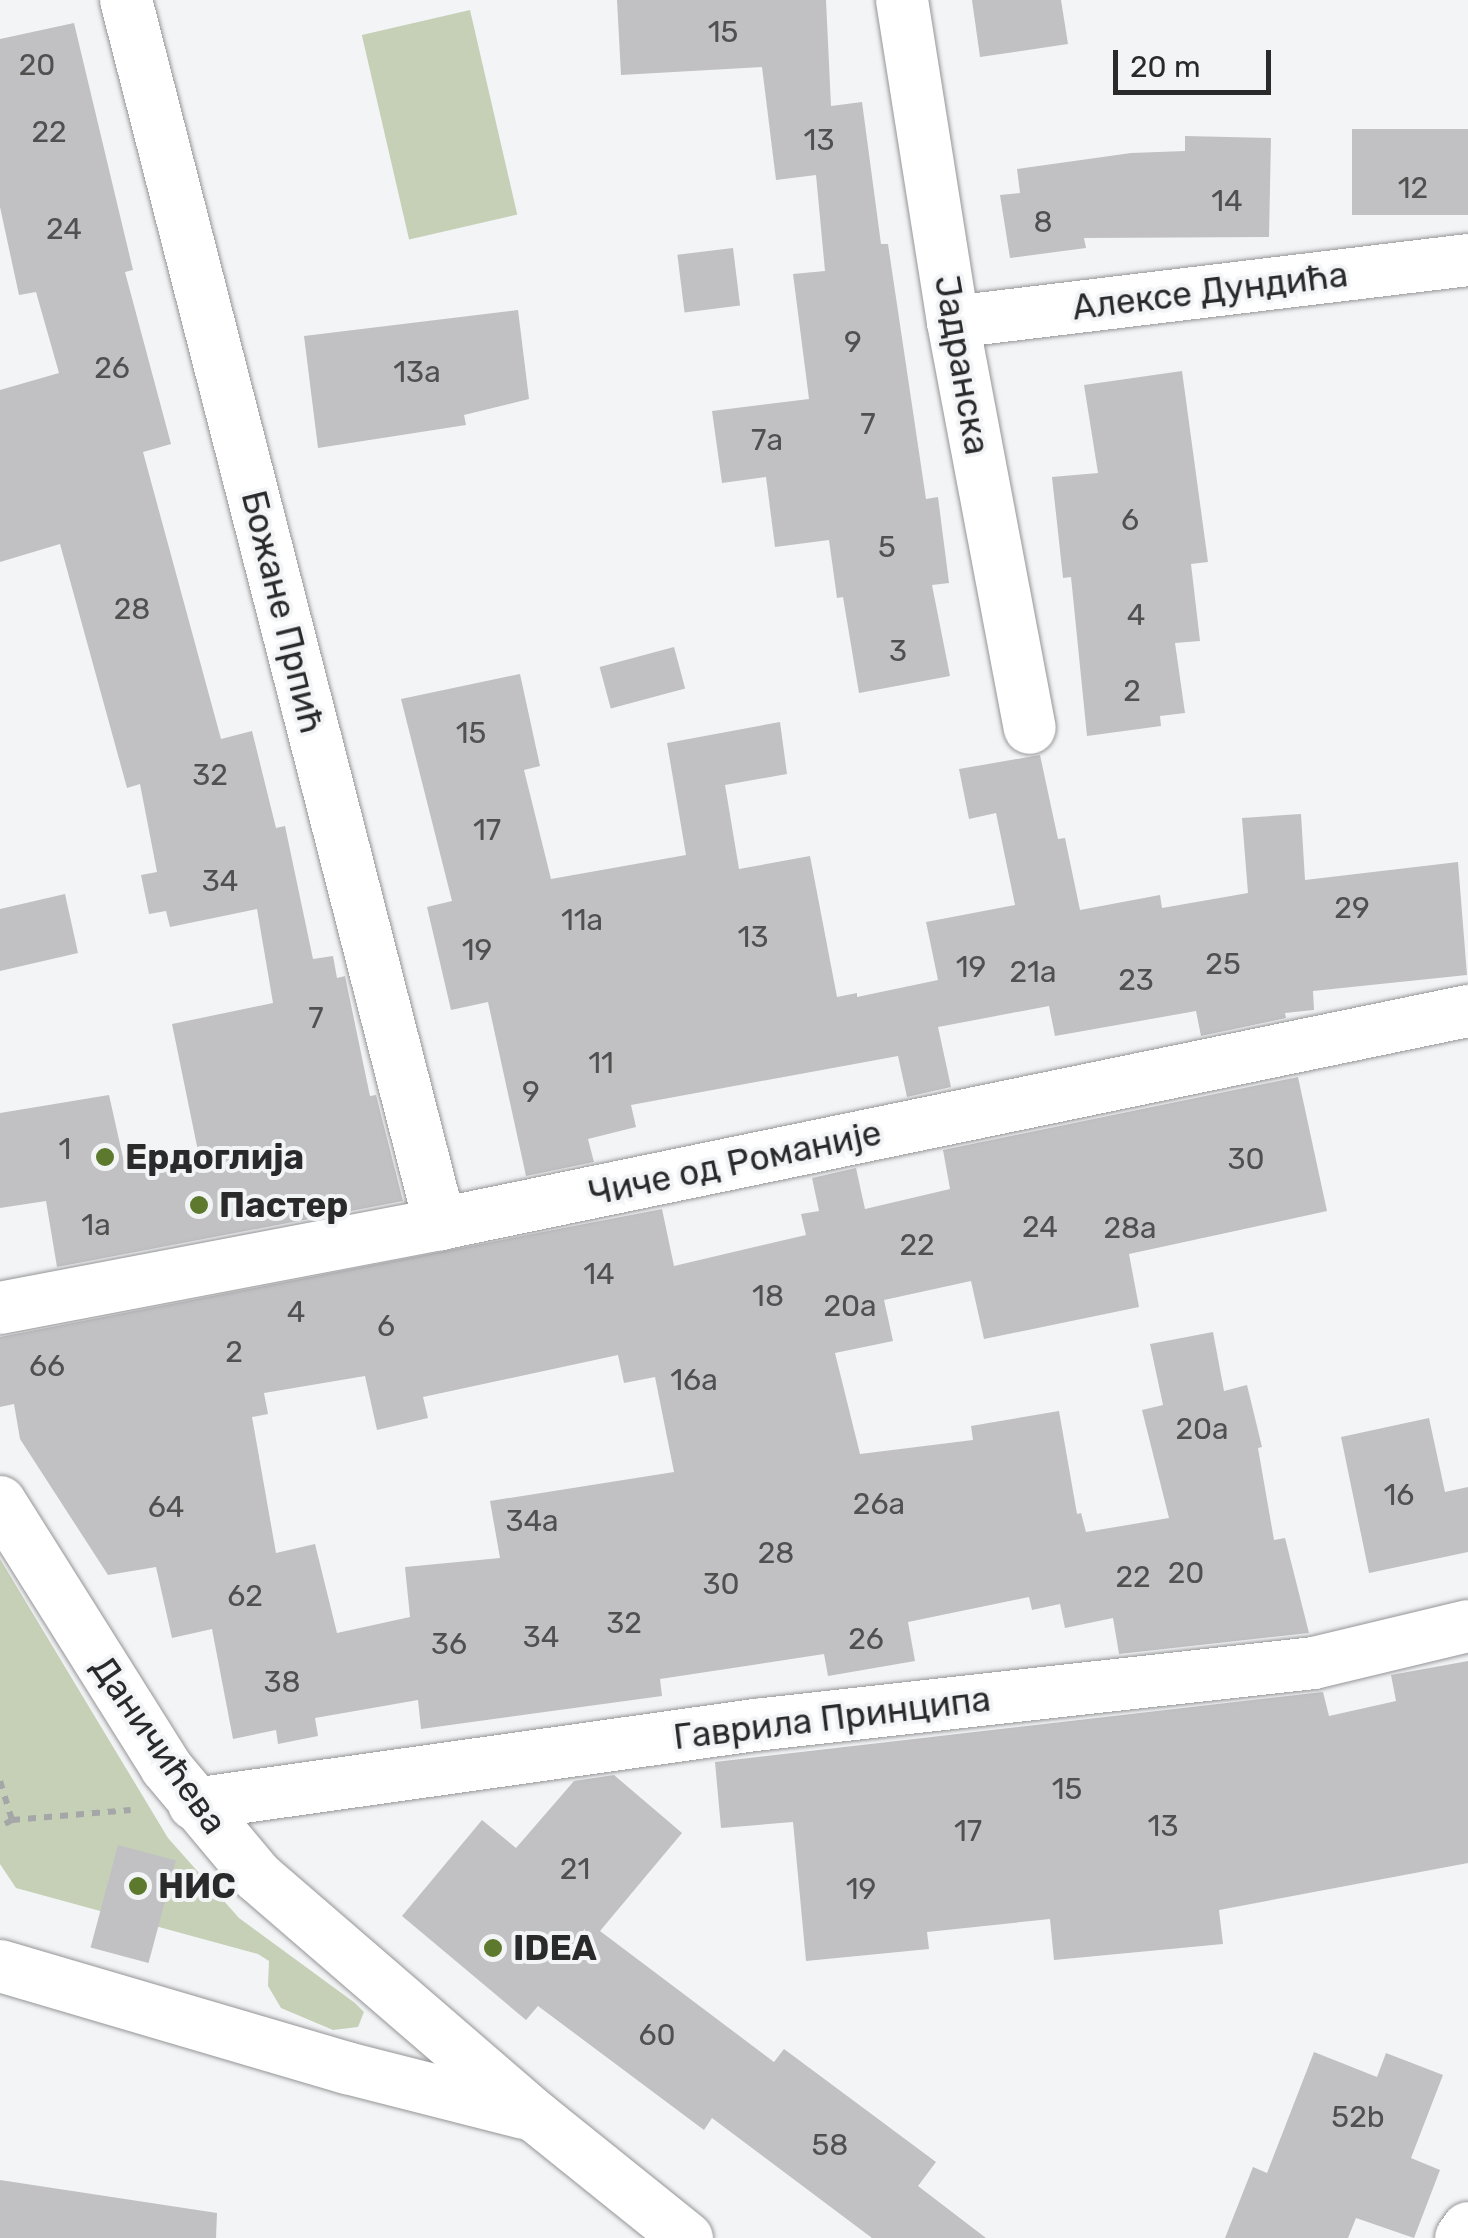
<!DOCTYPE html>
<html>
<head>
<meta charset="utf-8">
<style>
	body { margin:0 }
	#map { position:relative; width:1468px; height:2238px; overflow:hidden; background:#f3f4f6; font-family:Rubik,sans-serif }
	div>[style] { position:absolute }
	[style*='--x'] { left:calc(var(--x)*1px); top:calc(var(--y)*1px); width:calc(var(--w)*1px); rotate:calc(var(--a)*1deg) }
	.green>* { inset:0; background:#c5d0b7; transform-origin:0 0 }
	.building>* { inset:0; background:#c1c1c3; transform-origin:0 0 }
	.path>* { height:6px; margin-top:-3px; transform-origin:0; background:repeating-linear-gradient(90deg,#a5a6a7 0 8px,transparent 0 16px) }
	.roads { filter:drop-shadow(0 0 2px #959597) drop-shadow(0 0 2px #959597) }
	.minor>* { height:52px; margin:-26px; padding:0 26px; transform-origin:26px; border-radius:26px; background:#fff }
	.dots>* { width:28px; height:28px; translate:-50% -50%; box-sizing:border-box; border:5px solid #f3f4f6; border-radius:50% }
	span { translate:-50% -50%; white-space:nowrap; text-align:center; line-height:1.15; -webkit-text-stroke:8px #f3f4f6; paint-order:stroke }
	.number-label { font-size:30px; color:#505051 }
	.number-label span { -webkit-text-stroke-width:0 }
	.street-label { font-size:35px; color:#2a2a2b }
	.poi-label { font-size:35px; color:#2a2a2b; font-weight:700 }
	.left { translate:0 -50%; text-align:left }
	.scale { position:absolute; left:1113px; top:50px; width:158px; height:45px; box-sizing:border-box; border:5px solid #2a2a2b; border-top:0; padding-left:12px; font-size:30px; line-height:35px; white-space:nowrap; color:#2a2a2b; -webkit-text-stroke:8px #f3f4f6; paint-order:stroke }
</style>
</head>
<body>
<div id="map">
	<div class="green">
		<div style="left:470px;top:10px;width:210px;height:111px;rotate:77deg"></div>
		<div style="clip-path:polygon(0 1559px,168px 1838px,239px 1918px,355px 2003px,364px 2012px,358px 2027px,333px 2030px,281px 2008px,268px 1986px,269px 1961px,258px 1954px,16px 1888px,0 1864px)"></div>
	</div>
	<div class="building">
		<div style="clip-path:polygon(617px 0,826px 0,831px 106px,862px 102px,881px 244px,888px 244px,926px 499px,938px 497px,949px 583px,932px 585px,950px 676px,859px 693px,843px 597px,837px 598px,829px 540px,775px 547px,766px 477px,722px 483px,712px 411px,809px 399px,793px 274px,825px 271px,816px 175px,776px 180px,762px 67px,621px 75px)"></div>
		<div style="clip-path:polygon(972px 0,1061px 0,1068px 44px,980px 57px)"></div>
		<div style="clip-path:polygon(74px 23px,133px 270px,125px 272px,171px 444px,143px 452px,221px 739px,252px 731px,276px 828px,285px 826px,313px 959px,333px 956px,337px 978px,345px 976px,370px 1096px,376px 1095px,403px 1201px,57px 1267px,46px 1201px,0 1208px,0 1113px,109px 1095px,126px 1171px,199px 1156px,172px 1024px,273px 1003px,257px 909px,170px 927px,166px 911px,149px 914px,141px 875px,157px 872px,140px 784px,127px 788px,60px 544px,0 562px,0 390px,59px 373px,36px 292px,19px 295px,0 207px,0 39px)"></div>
		<div style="left:1468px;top:129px;width:86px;height:116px;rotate:90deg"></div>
		<div style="clip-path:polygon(1185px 136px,1271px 138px,1269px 237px,1084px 238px,1086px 248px,1010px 258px,1000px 195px,1020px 193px,1017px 169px,1131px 153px,1185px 151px)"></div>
		<div style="left:733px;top:248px;width:58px;height:56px;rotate:83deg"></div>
		<div style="clip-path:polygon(518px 310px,529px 399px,464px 415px,466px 425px,318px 448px,304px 336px)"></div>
		<div style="clip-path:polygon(1182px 371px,1208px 562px,1191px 564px,1200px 641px,1175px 643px,1185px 713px,1160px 716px,1161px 726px,1087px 736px,1071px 577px,1063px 578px,1052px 477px,1098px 473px,1084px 385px)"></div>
		<div style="left:674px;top:647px;width:43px;height:77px;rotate:75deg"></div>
		<div style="clip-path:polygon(520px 674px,540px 766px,524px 770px,551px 879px,686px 855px,667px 743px,780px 722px,787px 774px,725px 785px,739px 869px,810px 856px,837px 997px,857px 993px,857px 997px,938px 980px,926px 922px,1015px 905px,996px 813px,969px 819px,959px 769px,1040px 755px,1058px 839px,1065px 838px,1080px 910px,1160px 895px,1162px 908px,1248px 893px,1242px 818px,1301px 814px,1305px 880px,1458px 862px,1467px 975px,1313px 991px,1314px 1010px,1285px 1013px,1286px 1018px,1201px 1036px,1196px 1011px,1055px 1036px,1049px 1006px,938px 1027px,951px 1087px,907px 1097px,898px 1056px,631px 1105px,636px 1127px,588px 1139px,594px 1162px,526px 1176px,488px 1002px,451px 1010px,427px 907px,452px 901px,401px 699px)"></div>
		<div style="clip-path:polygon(65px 894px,78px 953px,0 971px,0 909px)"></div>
		<div style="clip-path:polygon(evenodd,1298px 1077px,1327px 1211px,1129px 1254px,1139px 1307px,984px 1339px,971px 1281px,884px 1300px,893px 1341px,835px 1353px,860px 1454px,973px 1440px,971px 1426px,1059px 1411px,1077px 1514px,1081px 1513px,1086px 1532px,1169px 1518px,1142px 1410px,1163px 1405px,1150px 1344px,1213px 1332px,1224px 1391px,1247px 1385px,1262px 1447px,1258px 1448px,1274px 1540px,1285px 1538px,1309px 1633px,1119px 1654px,1113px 1618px,1065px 1628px,1060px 1604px,1032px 1610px,1029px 1597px,908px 1622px,915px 1661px,828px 1676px,824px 1654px,660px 1679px,662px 1696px,421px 1729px,418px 1700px,315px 1718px,318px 1736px,278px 1744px,276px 1730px,233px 1739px,212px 1629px,172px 1638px,156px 1567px,108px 1575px,20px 1439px,14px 1404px,0 1407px,0 1337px,662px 1209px,674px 1266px,806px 1235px,801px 1214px,819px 1211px,812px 1178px,856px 1168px,865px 1209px,950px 1189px,943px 1150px,1298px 1077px,618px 1355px,624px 1383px,655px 1377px,674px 1472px,490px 1501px,500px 1558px,405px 1567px,410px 1617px,337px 1633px,315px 1544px,276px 1553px,252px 1417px,268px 1414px,264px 1393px,365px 1376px,377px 1430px,428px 1418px,423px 1397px,618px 1355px)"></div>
		<div style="clip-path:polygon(1429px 1418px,1445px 1492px,1468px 1487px,1468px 1552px,1369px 1573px,1341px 1437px)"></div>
		<div style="clip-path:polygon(1468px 1661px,1468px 1863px,1219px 1910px,1223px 1944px,1054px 1960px,1050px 1919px,927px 1932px,929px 1949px,806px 1961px,793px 1822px,721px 1828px,715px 1762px,1323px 1692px,1329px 1716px,1396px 1701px,1391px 1675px)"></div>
		<div style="clip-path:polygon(614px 1775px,682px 1833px,600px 1931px,774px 2062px,784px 2049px,936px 2162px,918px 2186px,986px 2238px,872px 2238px,712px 2118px,704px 2130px,538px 2006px,526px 2020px,402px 1916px,482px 1820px,516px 1848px,574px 1781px)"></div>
		<div style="left:118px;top:1845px;width:60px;height:106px;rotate:15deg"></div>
		<div style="clip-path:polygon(1314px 2052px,1377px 2077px,1386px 2053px,1443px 2075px,1411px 2158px,1440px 2170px,1414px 2238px,1356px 2218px,1348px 2238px,1225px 2238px,1253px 2167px,1267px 2173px)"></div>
		<div style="clip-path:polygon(0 2180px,217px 2213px,216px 2238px,0 2238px)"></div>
	</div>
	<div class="path">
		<div style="--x:0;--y:1781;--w:41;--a:72.9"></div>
		<div style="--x:12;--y:1820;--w:14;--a:150"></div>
		<div style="--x:12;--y:1820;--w:119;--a:-4.8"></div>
	</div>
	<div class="roads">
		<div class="minor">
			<div style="--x:126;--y:0;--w:1264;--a:75.61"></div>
			<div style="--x:902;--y:0;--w:326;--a:81"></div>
			<div style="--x:953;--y:322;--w:413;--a:79.3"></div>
			<div style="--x:953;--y:322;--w:519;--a:-6.86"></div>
			<div style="--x:0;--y:1308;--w:448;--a:-10.8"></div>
			<div style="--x:440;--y:1224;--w:1050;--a:-11.71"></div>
			<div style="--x:0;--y:1502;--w:313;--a:57.9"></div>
			<div style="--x:166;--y:1767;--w:143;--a:50.1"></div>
			<div style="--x:258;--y:1877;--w:366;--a:40.8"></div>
			<div style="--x:535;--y:2116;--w:195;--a:38.8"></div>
			<div style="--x:194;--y:1804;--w:567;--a:-8.02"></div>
			<div style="--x:755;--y:1725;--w:562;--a:-6.33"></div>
			<div style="--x:1314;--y:1663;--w:158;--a:-13.5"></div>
			<div style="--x:0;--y:1966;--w:362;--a:16.4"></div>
			<div style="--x:347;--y:2068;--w:182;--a:14.3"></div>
			<div style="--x:1461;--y:2238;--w:12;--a:-55"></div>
		</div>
	</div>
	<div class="dots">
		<div style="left:105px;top:1157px;background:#5c792e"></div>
		<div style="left:199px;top:1205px;background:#5c792e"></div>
		<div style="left:138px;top:1886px;background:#5c792e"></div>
		<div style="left:493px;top:1948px;background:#5c792e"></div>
	</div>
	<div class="number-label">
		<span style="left:723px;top:32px">15</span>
		<span style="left:37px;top:65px">20</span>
		<span style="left:49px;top:132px">22</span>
		<span style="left:819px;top:140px">13</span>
		<span style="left:1413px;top:188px">12</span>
		<span style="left:1227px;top:201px">14</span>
		<span style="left:1043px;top:222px">8</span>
		<span style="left:64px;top:229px">24</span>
		<span style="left:853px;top:342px">9</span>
		<span style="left:112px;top:368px">26</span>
		<span style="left:417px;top:372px">13a</span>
		<span style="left:868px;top:424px">7</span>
		<span style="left:767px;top:440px">7a</span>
		<span style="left:1130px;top:520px">6</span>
		<span style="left:887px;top:547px">5</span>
		<span style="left:132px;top:609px">28</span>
		<span style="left:1136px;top:615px">4</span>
		<span style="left:898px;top:651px">3</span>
		<span style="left:1132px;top:691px">2</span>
		<span style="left:471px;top:733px">15</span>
		<span style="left:210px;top:775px">32</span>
		<span style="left:487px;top:830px">17</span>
		<span style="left:220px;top:881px">34</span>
		<span style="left:1352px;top:908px">29</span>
		<span style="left:582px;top:920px">11a</span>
		<span style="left:753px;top:937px">13</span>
		<span style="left:477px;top:950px">19</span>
		<span style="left:1223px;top:964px">25</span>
		<span style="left:971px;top:967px">19</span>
		<span style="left:1033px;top:972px">21a</span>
		<span style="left:1136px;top:980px">23</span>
		<span style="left:316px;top:1018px">7</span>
		<span style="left:601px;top:1063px">11</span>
		<span style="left:531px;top:1092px">9</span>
		<span style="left:65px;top:1149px">1</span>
		<span style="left:1246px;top:1159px">30</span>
		<span style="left:96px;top:1225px">1a</span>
		<span style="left:1040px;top:1227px">24</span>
		<span style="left:1130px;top:1228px">28a</span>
		<span style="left:917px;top:1245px">22</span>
		<span style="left:599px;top:1274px">14</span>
		<span style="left:768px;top:1296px">18</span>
		<span style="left:850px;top:1306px">20a</span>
		<span style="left:296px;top:1312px">4</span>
		<span style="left:386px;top:1326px">6</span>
		<span style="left:234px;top:1352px">2</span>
		<span style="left:47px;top:1366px">66</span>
		<span style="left:694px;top:1380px">16a</span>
		<span style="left:1202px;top:1429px">20a</span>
		<span style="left:1399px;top:1495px">16</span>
		<span style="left:879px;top:1504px">26a</span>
		<span style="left:166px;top:1507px">64</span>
		<span style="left:532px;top:1521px">34a</span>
		<span style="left:776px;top:1553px">28</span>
		<span style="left:1186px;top:1573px">20</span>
		<span style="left:1133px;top:1577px">22</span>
		<span style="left:721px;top:1584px">30</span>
		<span style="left:245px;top:1596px">62</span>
		<span style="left:624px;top:1623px">32</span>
		<span style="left:541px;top:1637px">34</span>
		<span style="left:866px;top:1639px">26</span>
		<span style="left:449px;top:1644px">36</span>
		<span style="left:282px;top:1682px">38</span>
		<span style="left:1067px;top:1789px">15</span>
		<span style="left:1163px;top:1826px">13</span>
		<span style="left:968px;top:1831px">17</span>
		<span style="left:575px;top:1869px">21</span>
		<span style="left:861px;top:1889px">19</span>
		<span style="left:657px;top:2035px">60</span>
		<span style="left:1358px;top:2117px">52b</span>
		<span style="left:830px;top:2145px">58</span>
	</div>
	<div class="street-label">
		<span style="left:1210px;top:291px;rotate:-7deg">Алексе Дундића</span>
		<span style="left:962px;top:365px;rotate:80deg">Јадранска</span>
		<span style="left:283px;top:612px;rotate:76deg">Божане Прпић</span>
		<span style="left:735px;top:1163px;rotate:-12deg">Чиче од Романије</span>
		<span style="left:832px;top:1718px;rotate:-7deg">Гаврила Принципа</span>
		<span style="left:159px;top:1745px;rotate:55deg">Даничићева</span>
	</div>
	<div class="poi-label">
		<span class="left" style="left:125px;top:1157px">Ердоглија</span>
		<span class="left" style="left:219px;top:1205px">Пастер</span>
		<span class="left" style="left:158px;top:1886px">НИС</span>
		<span class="left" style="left:513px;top:1948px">IDEA</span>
	</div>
	<div class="scale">20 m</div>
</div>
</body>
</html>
